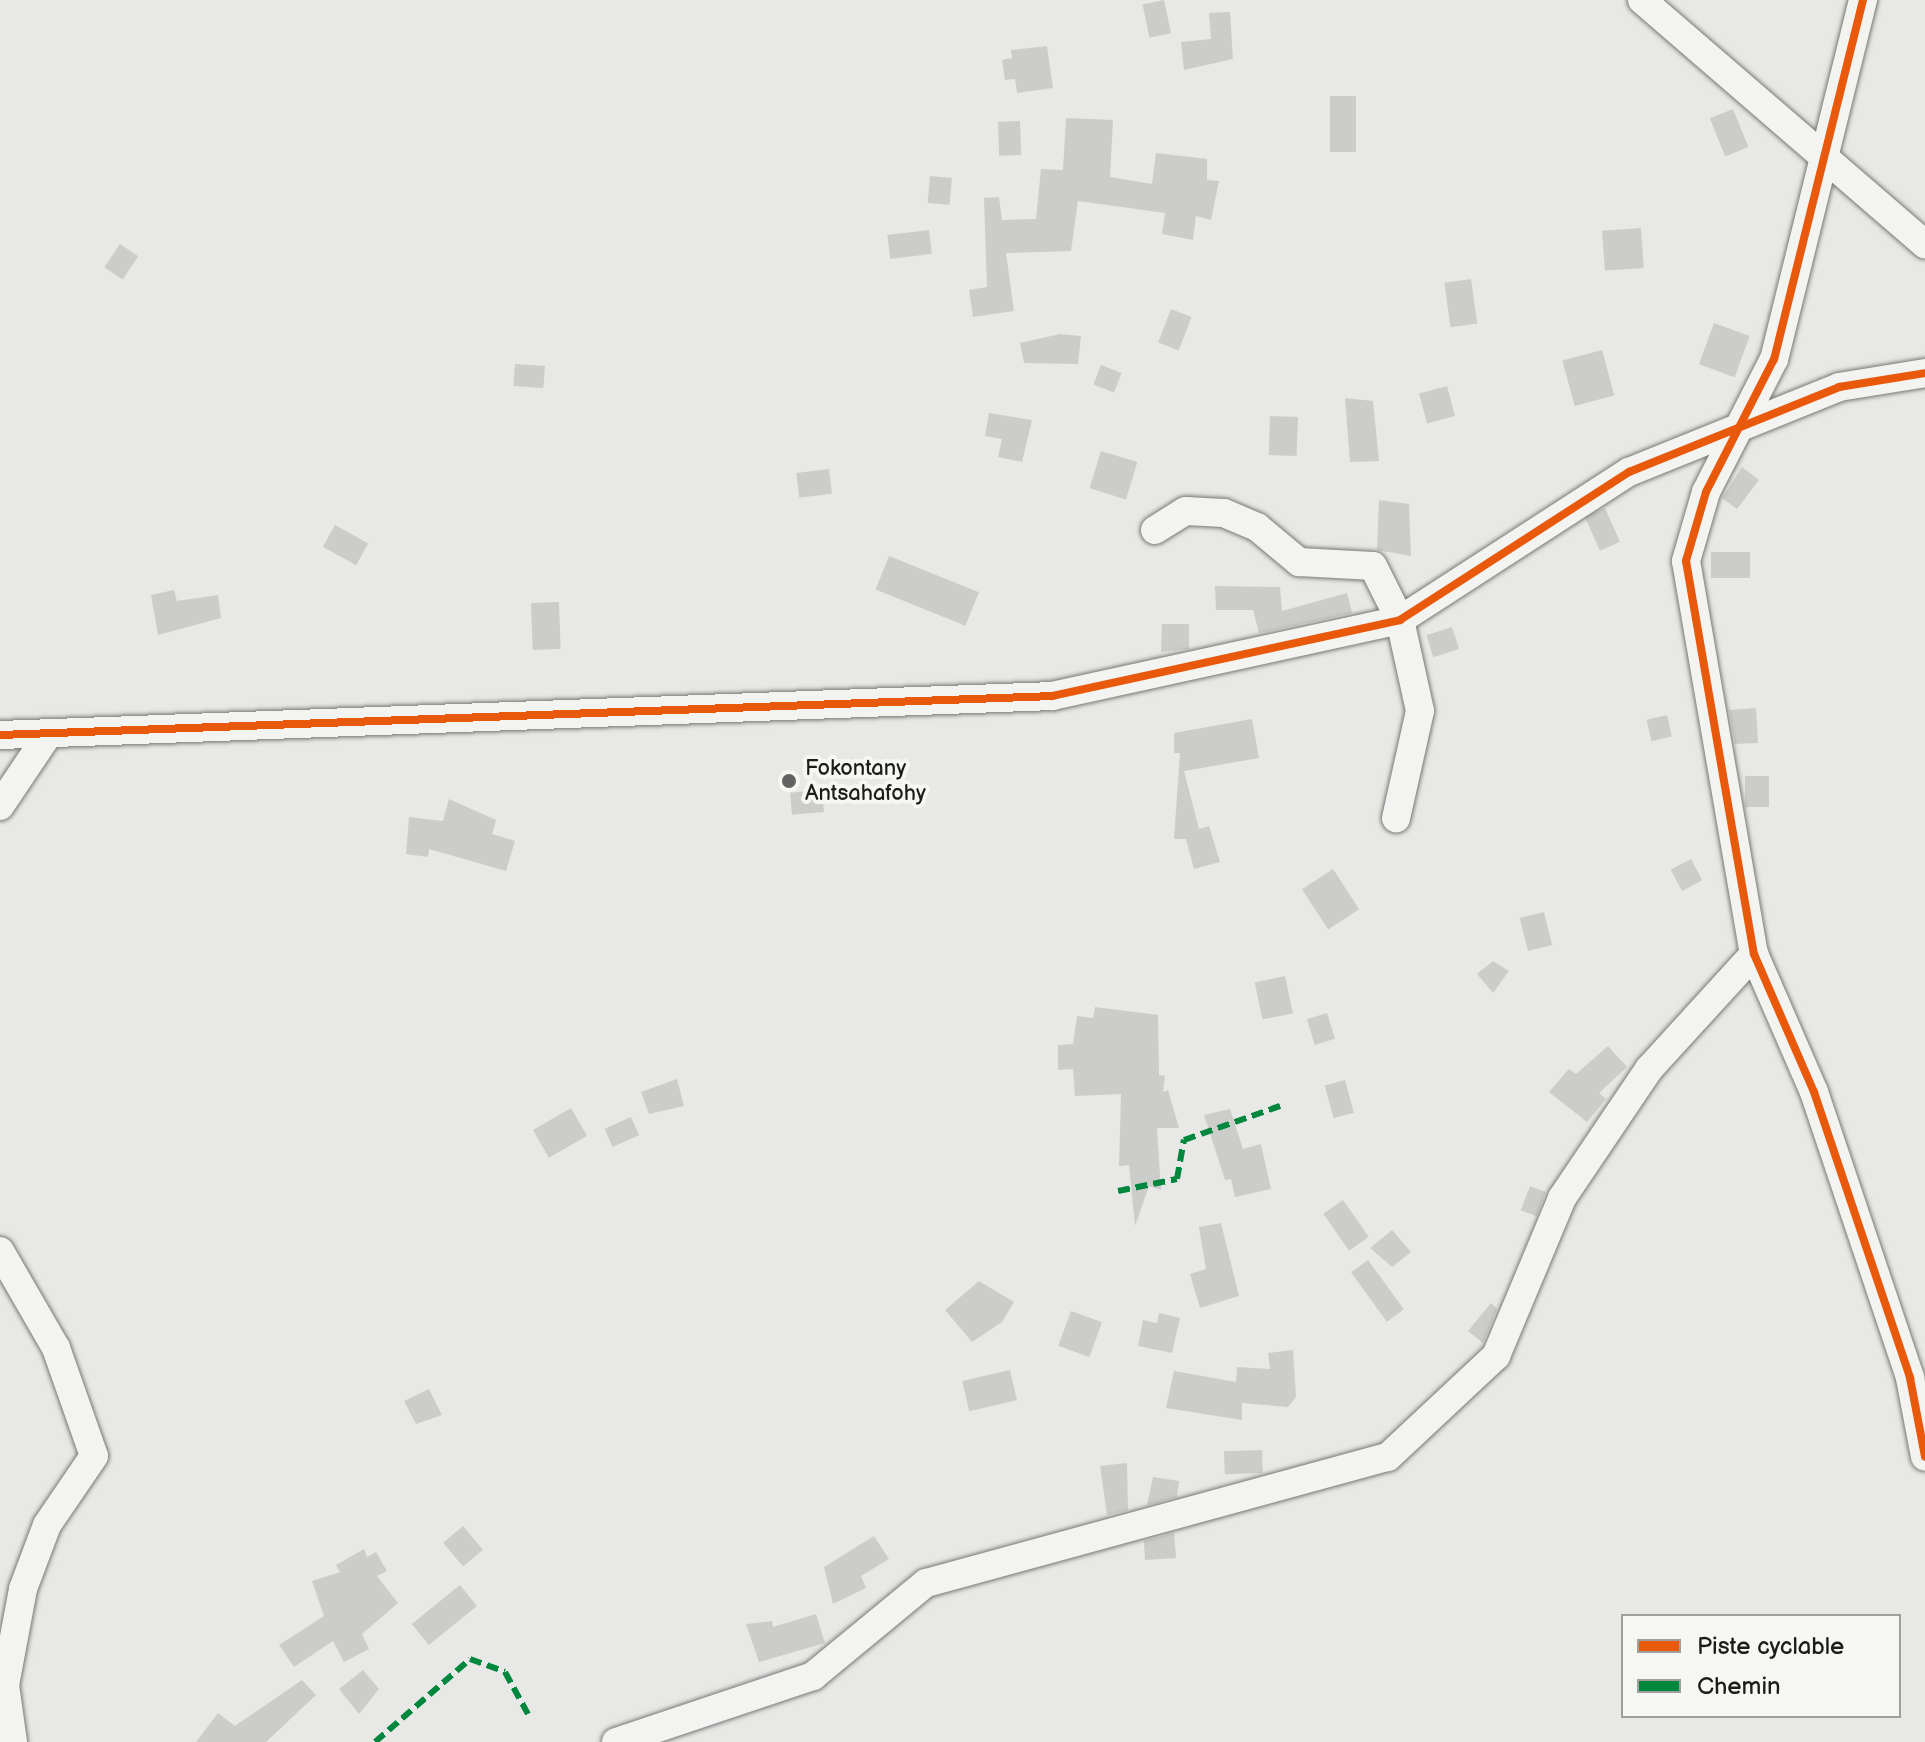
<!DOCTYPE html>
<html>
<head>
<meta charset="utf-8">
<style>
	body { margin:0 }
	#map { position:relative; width:1925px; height:1742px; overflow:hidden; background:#e8e8e6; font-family:"Balsamiq Sans",sans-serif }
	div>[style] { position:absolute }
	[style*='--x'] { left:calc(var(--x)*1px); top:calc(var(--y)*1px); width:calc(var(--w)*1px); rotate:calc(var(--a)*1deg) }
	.building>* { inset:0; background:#ccccca; transform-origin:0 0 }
	.roads { filter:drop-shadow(0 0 2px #787877) drop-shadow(0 0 2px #787877) }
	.street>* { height:28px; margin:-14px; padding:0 14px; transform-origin:14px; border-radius:14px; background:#f3f3f1 }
	.quiet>* { height:6px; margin-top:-3px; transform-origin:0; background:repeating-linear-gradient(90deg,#00873e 0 12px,transparent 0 18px) }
	.cycleway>* { height:8px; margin:-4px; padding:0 4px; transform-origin:4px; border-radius:4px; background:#e8590c }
	.dots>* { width:22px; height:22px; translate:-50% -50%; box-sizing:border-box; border:4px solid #f6f6f2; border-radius:50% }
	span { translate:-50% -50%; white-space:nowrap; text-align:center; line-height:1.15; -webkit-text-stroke:8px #f6f6f2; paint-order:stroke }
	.poi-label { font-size:22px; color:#1c1c1c }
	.left { translate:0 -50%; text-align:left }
	.legend { position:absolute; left:1621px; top:1614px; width:280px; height:104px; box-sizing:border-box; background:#f6f6f2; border:2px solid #9f9f9c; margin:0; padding:10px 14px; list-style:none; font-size:24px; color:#1c1c1c }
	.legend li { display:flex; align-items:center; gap:16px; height:40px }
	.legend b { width:40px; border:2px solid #9f9f9c }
</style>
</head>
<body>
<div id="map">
	<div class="building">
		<div style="left:1164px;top:0;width:34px;height:22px;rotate:78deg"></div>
		<div style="clip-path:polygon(1230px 12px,1233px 59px,1184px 70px,1181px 42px,1211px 39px,1209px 13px)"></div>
		<div style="clip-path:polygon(1047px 46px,1053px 88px,1017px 93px,1015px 79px,1005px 80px,1002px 60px,1012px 58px,1011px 50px)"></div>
		<div style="left:1330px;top:96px;width:26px;height:56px"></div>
		<div style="left:1733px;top:109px;width:41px;height:25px;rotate:68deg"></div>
		<div style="clip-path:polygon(1066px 118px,1113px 120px,1110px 177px,1152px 184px,1156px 153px,1207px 159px,1207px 180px,1219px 181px,1211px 220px,1196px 216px,1193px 240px,1162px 234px,1165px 213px,1078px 201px,1071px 251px,1006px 253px,1014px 311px,973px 317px,969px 290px,987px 287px,984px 198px,999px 197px,1002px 220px,1036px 219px,1041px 169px,1063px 170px)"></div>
		<div style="left:1020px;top:121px;width:34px;height:22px;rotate:88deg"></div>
		<div style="left:930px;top:176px;width:22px;height:27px;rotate:5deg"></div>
		<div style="left:1641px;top:228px;width:40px;height:39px;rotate:86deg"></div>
		<div style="left:929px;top:230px;width:24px;height:42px;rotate:83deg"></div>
		<div style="left:120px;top:244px;width:22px;height:28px;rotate:34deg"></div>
		<div style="left:1471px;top:279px;width:45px;height:27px;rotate:82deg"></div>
		<div style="left:1171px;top:309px;width:22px;height:36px;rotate:21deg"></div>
		<div style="left:1714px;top:323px;width:38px;height:44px;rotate:20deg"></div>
		<div style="clip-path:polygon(1060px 334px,1081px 336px,1078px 364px,1024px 363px,1020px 343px)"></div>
		<div style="left:1602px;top:350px;width:47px;height:41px;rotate:75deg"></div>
		<div style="left:515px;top:364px;width:30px;height:22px;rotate:4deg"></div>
		<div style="left:1101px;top:365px;width:22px;height:21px;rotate:21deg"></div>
		<div style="left:1447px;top:386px;width:31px;height:29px;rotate:75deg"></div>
		<div style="clip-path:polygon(1345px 398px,1373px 401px,1379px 461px,1350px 462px)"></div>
		<div style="clip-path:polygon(989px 413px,1032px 420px,1022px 462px,998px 457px,1002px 439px,985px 436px)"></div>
		<div style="left:1270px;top:416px;width:28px;height:39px;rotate:2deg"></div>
		<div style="left:1101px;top:451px;width:38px;height:39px;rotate:17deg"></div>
		<div style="clip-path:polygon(1742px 467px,1759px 480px,1737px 509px,1722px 498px)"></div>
		<div style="left:829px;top:469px;width:25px;height:33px;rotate:83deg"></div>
		<div style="clip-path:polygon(1379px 500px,1409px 504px,1411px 556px,1377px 550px)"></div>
		<div style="left:1605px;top:508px;width:37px;height:22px;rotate:66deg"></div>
		<div style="left:335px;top:525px;width:38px;height:25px;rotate:29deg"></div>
		<div style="left:1711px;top:552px;width:39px;height:26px"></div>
		<div style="left:889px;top:556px;width:97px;height:36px;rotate:22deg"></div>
		<div style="clip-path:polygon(1215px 586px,1280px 587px,1282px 611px,1347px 593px,1352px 613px,1259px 633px,1253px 610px,1216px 610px)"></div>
		<div style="clip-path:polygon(174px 590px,177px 601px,218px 595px,221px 618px,158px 635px,151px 595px)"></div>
		<div style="left:559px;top:602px;width:47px;height:28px;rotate:88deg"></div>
		<div style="clip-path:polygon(1162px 624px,1189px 624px,1189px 649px,1161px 652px)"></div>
		<div style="left:1452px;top:627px;width:23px;height:27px;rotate:72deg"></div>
		<div style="clip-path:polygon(1756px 708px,1758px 743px,1735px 744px,1729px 710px)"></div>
		<div style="left:1667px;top:715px;width:22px;height:21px;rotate:77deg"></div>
		<div style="clip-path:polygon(1252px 719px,1259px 758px,1184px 771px,1199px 829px,1209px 826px,1220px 862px,1194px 869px,1186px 839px,1174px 839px,1180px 753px,1174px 753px,1174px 733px)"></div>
		<div style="left:1745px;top:776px;width:24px;height:31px"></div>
		<div style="left:822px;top:790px;width:22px;height:32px;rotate:85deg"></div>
		<div style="clip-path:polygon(449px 799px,496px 820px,492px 834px,515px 841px,506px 871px,429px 849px,428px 857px,406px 854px,409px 817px,443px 821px)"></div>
		<div style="left:1691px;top:859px;width:24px;height:23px;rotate:62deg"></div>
		<div style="left:1333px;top:869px;width:48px;height:37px;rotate:57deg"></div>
		<div style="left:1544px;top:912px;width:34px;height:25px;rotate:76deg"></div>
		<div style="clip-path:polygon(1493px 961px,1509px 971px,1493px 993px,1477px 974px)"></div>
		<div style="left:1285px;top:976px;width:38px;height:31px;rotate:78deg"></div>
		<div style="clip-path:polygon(1095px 1007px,1158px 1015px,1159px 1075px,1165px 1076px,1163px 1092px,1168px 1090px,1179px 1128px,1157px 1128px,1161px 1190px,1149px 1186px,1135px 1226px,1129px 1165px,1119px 1166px,1121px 1094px,1075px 1096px,1073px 1069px,1058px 1070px,1058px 1045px,1073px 1044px,1077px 1016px,1093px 1018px)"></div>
		<div style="left:1327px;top:1013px;width:27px;height:21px;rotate:73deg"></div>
		<div style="clip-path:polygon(1608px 1046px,1627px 1067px,1599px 1093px,1606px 1099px,1587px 1122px,1549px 1092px,1569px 1069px,1576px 1074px)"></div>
		<div style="clip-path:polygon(677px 1079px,684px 1106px,649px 1114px,641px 1092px)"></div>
		<div style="left:1345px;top:1080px;width:34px;height:21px;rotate:75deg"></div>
		<div style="left:571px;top:1108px;width:32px;height:44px;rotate:60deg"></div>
		<div style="clip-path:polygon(1230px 1109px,1243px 1149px,1261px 1144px,1271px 1189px,1235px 1197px,1231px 1179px,1225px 1180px,1204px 1115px)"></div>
		<div style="left:631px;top:1117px;width:20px;height:29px;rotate:66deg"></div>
		<div style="left:1530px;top:1186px;width:17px;height:26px;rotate:21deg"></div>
		<div style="left:1343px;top:1200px;width:45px;height:24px;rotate:55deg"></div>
		<div style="clip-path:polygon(1221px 1223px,1239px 1296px,1200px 1308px,1190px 1274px,1206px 1269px,1199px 1227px)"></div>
		<div style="clip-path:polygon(1392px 1230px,1411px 1252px,1392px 1267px,1370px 1248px)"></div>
		<div style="left:1368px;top:1260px;width:61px;height:21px;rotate:54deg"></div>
		<div style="clip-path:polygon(979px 1281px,1014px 1302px,1002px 1322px,972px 1342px,945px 1310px)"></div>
		<div style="clip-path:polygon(1491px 1303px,1497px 1309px,1483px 1343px,1468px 1331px)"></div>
		<div style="left:1071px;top:1311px;width:33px;height:37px;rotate:20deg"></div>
		<div style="clip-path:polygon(1159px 1313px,1180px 1318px,1172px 1353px,1138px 1346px,1143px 1320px,1157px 1323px)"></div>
		<div style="clip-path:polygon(1293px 1350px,1296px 1397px,1288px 1407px,1242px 1403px,1242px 1420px,1166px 1408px,1174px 1371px,1236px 1382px,1237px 1367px,1270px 1369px,1268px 1353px)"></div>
		<div style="left:1010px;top:1370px;width:31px;height:49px;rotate:77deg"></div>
		<div style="clip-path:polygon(429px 1389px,442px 1415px,416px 1424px,404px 1401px)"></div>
		<div style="left:1262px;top:1450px;width:23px;height:38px;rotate:88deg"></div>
		<div style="clip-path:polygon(1127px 1463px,1128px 1510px,1107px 1515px,1100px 1466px)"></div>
		<div style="clip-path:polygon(1153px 1477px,1179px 1481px,1177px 1497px,1147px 1505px)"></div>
		<div style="left:463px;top:1526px;width:31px;height:26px;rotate:50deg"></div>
		<div style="clip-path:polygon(1174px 1533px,1176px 1558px,1145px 1560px,1144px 1541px)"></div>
		<div style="clip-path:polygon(874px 1536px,889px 1559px,861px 1576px,866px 1588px,833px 1604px,824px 1567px)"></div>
		<div style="clip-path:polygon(364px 1549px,367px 1557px,376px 1552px,387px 1571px,377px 1576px,398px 1603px,362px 1634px,369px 1649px,344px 1662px,333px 1641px,294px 1667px,279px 1645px,324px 1616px,312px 1581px,340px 1572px,336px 1565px)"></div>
		<div style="left:460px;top:1585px;width:27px;height:62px;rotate:51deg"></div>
		<div style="clip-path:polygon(816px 1614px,825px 1643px,759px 1662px,746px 1624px,772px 1621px,773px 1627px)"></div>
		<div style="clip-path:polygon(363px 1670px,379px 1689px,359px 1714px,339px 1689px)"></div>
		<div style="clip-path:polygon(302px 1680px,316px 1695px,266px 1742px,196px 1742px,218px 1713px,235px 1726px)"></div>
	</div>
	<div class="roads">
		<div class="street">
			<div style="--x:1642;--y:0;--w:374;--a:40.8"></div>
			<div style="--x:1863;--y:0;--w:370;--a:103.9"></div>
			<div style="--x:1774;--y:359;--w:149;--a:117.1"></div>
			<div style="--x:1706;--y:492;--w:72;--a:106.2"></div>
			<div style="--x:1686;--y:561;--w:399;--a:80.2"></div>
			<div style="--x:1754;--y:954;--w:150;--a:66.5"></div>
			<div style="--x:1814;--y:1092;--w:302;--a:71.4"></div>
			<div style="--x:1910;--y:1378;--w:80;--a:79.2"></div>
			<div style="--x:1155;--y:530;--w:36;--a:-32"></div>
			<div style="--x:1186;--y:511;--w:38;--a:3"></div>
			<div style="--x:1224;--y:513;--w:36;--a:23"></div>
			<div style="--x:1257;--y:527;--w:55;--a:39.8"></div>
			<div style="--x:1299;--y:562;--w:74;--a:3.1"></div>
			<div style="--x:1373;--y:566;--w:60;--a:63.4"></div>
			<div style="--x:1400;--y:620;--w:93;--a:77.6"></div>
			<div style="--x:1420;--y:711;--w:110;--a:102.6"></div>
			<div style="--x:0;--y:735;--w:1053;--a:-2.12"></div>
			<div style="--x:1052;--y:696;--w:356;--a:-12.3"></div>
			<div style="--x:1400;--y:620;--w:273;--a:-32.9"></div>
			<div style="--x:1629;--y:472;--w:227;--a:-22"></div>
			<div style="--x:1839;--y:387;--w:87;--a:-9.2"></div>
			<div style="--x:0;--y:806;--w:84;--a:-56.1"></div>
			<div style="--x:0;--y:1251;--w:112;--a:60"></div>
			<div style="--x:56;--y:1348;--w:114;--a:70.6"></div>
			<div style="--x:94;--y:1456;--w:83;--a:124.3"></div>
			<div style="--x:47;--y:1525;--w:68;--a:110.6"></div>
			<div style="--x:23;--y:1589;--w:98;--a:100.6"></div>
			<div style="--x:5;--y:1685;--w:58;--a:82"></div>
			<div style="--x:616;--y:1742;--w:208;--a:-18.5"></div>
			<div style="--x:813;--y:1676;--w:146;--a:-39.5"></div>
			<div style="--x:926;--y:1583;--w:479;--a:-15.3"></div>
			<div style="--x:1388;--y:1457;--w:148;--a:-43.1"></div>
			<div style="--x:1496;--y:1356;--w:171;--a:-67.3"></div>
			<div style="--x:1562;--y:1198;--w:156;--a:-56"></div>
			<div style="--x:1649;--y:1069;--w:156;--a:-47.6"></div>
		</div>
	</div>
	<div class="quiet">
		<div style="--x:1118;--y:1191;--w:60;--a:-11.5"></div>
		<div style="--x:1177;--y:1179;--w:40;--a:-80"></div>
		<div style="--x:1184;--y:1140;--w:102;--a:-19.5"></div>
		<div style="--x:375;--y:1742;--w:126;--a:-41.1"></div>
		<div style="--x:470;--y:1659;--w:37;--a:20"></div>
		<div style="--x:505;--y:1672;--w:48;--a:61.3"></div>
	</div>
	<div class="cycleway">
		<div style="--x:1863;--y:0;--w:370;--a:103.9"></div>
		<div style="--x:1774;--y:359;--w:149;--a:117.1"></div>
		<div style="--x:1706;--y:492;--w:72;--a:106.2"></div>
		<div style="--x:1686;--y:561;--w:399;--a:80.2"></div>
		<div style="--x:1754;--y:954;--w:150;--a:66.5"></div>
		<div style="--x:1814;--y:1092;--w:302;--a:71.4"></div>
		<div style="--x:1910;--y:1378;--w:80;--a:79.2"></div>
		<div style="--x:0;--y:735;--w:1053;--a:-2.12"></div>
		<div style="--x:1052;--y:696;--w:356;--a:-12.3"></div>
		<div style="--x:1400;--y:620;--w:273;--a:-32.9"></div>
		<div style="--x:1629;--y:472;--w:227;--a:-22"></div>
		<div style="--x:1839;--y:387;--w:87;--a:-9.2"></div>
	</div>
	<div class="dots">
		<div style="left:789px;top:781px;background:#636363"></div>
	</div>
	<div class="poi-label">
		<span class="left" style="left:805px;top:781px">Fokontany<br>Antsahafohy</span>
	</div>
	<ul class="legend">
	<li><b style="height:10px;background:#e8590c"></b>Piste cyclable</li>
	<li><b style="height:10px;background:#00873e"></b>Chemin</li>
	</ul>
</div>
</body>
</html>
